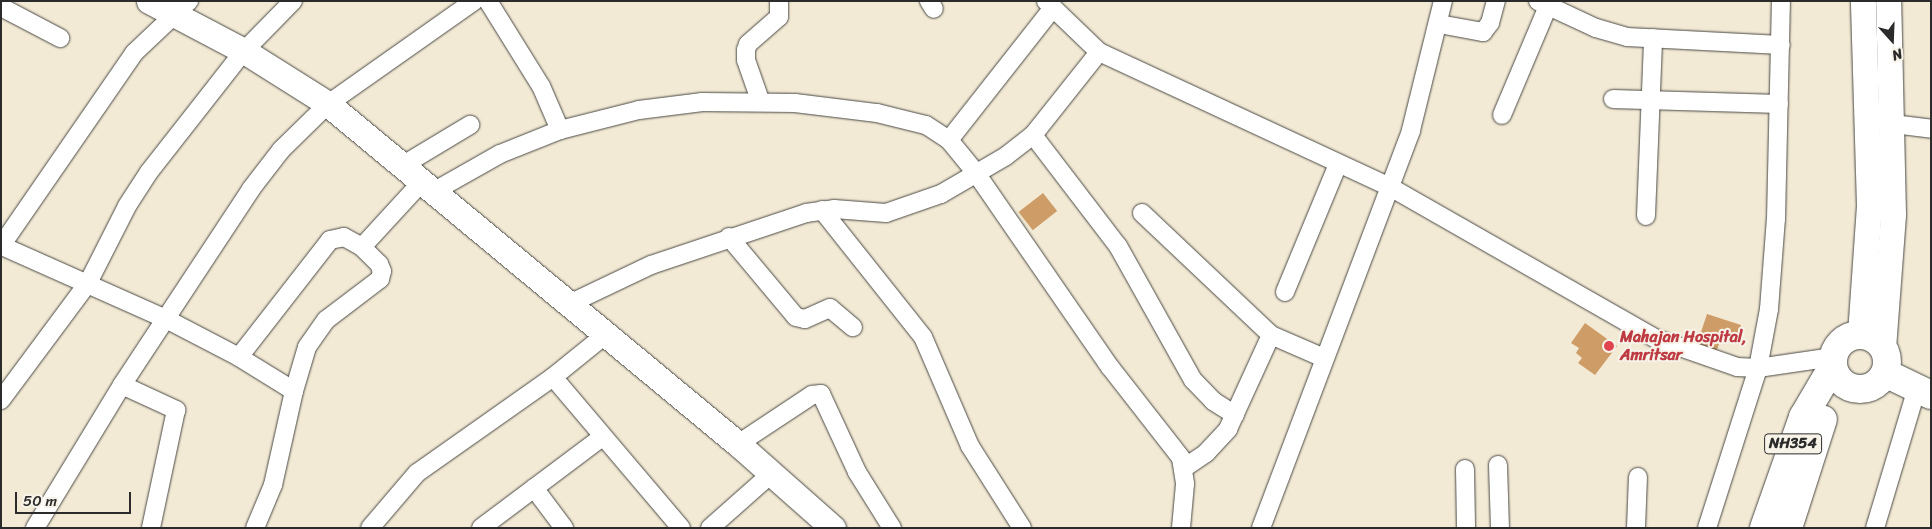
<!DOCTYPE html>
<html>
<head>
<meta charset="utf-8">
<style>
	body { margin:0 }
	#map { position:relative; width:1932px; height:529px; overflow:hidden; background:#f3ead5; font-family:Sriracha,sans-serif }
	div>[style] { position:absolute }
	[style*='--x'] { left:calc(var(--x)*1px); top:calc(var(--y)*1px); width:calc(var(--w)*1px); rotate:calc(var(--a)*1deg) }
	.building>* { inset:0; background:#cd9c67; transform-origin:0 0 }
	.roads { filter:drop-shadow(0 0 1px #494844) drop-shadow(0 0 1px #494844) }
	.street>* { height:18px; margin:-9px; padding:0 9px; transform-origin:9px; border-radius:9px; background:#fff }
	.secondary>* { height:25px; margin:-12.5px; padding:0 12.5px; transform-origin:12.5px; border-radius:12.5px; background:#fff }
	.highway>* { height:28px; margin:-14px; padding:0 14px; transform-origin:14px; border-radius:14px; background:#fff }
	.highway>.ring { margin:-14px; padding:0; box-sizing:content-box; background:none; border:28px solid #fff; border-radius:50% }
	.dots>* { width:14px; height:14px; translate:-50% -50%; box-sizing:border-box; border:2px solid #f7f3e8; border-radius:50% }
	span { translate:-50% -50%; white-space:nowrap; text-align:center; line-height:1.15; -webkit-text-stroke:4px #f7f3e8; paint-order:stroke }
	.shield-label span { padding:1px 4px; background:#f7f3e8; border:1px solid; border-radius:4px; -webkit-text-stroke-width:0 }
	.shield-label { font-size:15px; color:#2b2b2b; font-weight:700 }
	.health-label { font-size:16px; color:#be3a42; font-weight:700 }
	.left { translate:0 -50%; text-align:left }
	.frame { position:absolute; inset:0; border:2px solid #2b2b2b; pointer-events:none }
	.north { position:absolute; left:1867px; top:15px; width:50px; height:50px; -webkit-text-stroke:4px #f7f3e8; paint-order:stroke; rotate:160deg; font-size:14px; font-weight:700; line-height:20px; text-align:center; color:#2b2b2b }
	.north::after { content:''; display:block; margin:auto; width:18px; height:22px; background:#2b2b2b; clip-path:polygon(50% 0,100% 100%,50% 72%,0 100%) }
	.scale { position:absolute; left:15px; top:492px; width:116px; height:22px; box-sizing:border-box; border:2px solid #2b2b2b; border-top:0; padding-left:6px; font-size:15px; line-height:18px; white-space:nowrap; color:#2b2b2b; -webkit-text-stroke:4px #f7f3e8; paint-order:stroke }
</style>
</head>
<body>
<div id="map">
	<div class="building">
		<div style="left:1043px;top:193px;width:23px;height:31px;rotate:52deg"></div>
		<div style="clip-path:polygon(1707px 314px,1741px 325px,1735px 343px,1721px 338px,1717px 350px,1697px 344px)"></div>
		<div style="clip-path:polygon(1585px 323px,1617px 346px,1595px 375px,1578px 363px,1582px 358px,1576px 353px,1579px 348px,1571px 343px)"></div>
	</div>
	<div class="roads">
		<div class="street">
			<div style="--x:488;--y:1;--w:100;--a:58.1"></div>
			<div style="--x:541;--y:86;--w:48;--a:66.6"></div>
			<div style="--x:929;--y:1;--w:9;--a:58"></div>
			<div style="--x:1046;--y:1;--w:74;--a:43.9"></div>
			<div style="--x:1099;--y:52;--w:321;--a:24.9"></div>
			<div style="--x:1390;--y:187;--w:307;--a:29.7"></div>
			<div style="--x:1657;--y:339;--w:85;--a:19.3"></div>
			<div style="--x:1737;--y:367;--w:21;--a:3"></div>
			<div style="--x:1758;--y:368;--w:76;--a:-8.3"></div>
			<div style="--x:1538;--y:1;--w:64;--a:25"></div>
			<div style="--x:1596;--y:28;--w:32;--a:16"></div>
			<div style="--x:1627;--y:37;--w:154;--a:3"></div>
			<div style="--x:1;--y:7;--w:67;--a:27.7"></div>
			<div style="--x:1439;--y:24;--w:45;--a:10.3"></div>
			<div style="--x:1483;--y:32;--w:11;--a:-52"></div>
			<div style="--x:1490;--y:23;--w:23;--a:-75"></div>
			<div style="--x:1613;--y:99;--w:166;--a:1.7"></div>
			<div style="--x:760;--y:100;--w:42;--a:-109.3"></div>
			<div style="--x:746;--y:60;--w:10;--a:-90"></div>
			<div style="--x:746;--y:50;--w:6;--a:-72"></div>
			<div style="--x:748;--y:44;--w:41;--a:-41.1"></div>
			<div style="--x:779;--y:17;--w:16;--a:-90"></div>
			<div style="--x:1502;--y:115;--w:118;--a:-67.1"></div>
			<div style="--x:1893;--y:124;--w:38;--a:7"></div>
			<div style="--x:1033;--y:135;--w:140;--a:52.6"></div>
			<div style="--x:1118;--y:246;--w:154;--a:60.8"></div>
			<div style="--x:1193;--y:380;--w:29;--a:46"></div>
			<div style="--x:1213;--y:401;--w:26;--a:32"></div>
			<div style="--x:949;--y:140;--w:167;--a:-51.8"></div>
			<div style="--x:400;--y:167;--w:82;--a:-31"></div>
			<div style="--x:431;--y:193;--w:79;--a:-29.5"></div>
			<div style="--x:500;--y:154;--w:65;--a:-21.8"></div>
			<div style="--x:560;--y:130;--w:81;--a:-14.2"></div>
			<div style="--x:639;--y:110;--w:64;--a:-7.2"></div>
			<div style="--x:702;--y:102;--w:93;--a:0.6"></div>
			<div style="--x:795;--y:103;--w:83;--a:7"></div>
			<div style="--x:877;--y:113;--w:50;--a:13.8"></div>
			<div style="--x:926;--y:125;--w:27;--a:33"></div>
			<div style="--x:949;--y:140;--w:43;--a:50.7"></div>
			<div style="--x:976;--y:173;--w:236;--a:55.4"></div>
			<div style="--x:1110;--y:367;--w:115;--a:52"></div>
			<div style="--x:1181;--y:458;--w:26;--a:81"></div>
			<div style="--x:1185;--y:484;--w:44;--a:95.2"></div>
			<div style="--x:822;--y:210;--w:162;--a:51.5"></div>
			<div style="--x:923;--y:337;--w:119;--a:66.7"></div>
			<div style="--x:970;--y:446;--w:97;--a:57.6"></div>
			<div style="--x:1142;--y:213;--w:178;--a:43.4"></div>
			<div style="--x:1646;--y:216;--w:178;--a:-87.7"></div>
			<div style="--x:729;--y:237;--w:104;--a:50.1"></div>
			<div style="--x:796;--y:317;--w:9;--a:13"></div>
			<div style="--x:805;--y:319;--w:27;--a:-24"></div>
			<div style="--x:830;--y:308;--w:30;--a:40"></div>
			<div style="--x:1;--y:246;--w:234;--a:-55.4"></div>
			<div style="--x:134;--y:53;--w:76;--a:-43.4"></div>
			<div style="--x:2;--y:246;--w:180;--a:24"></div>
			<div style="--x:166;--y:319;--w:82;--a:27.5"></div>
			<div style="--x:1285;--y:292;--w:139;--a:-67.5"></div>
			<div style="--x:567;--y:305;--w:93;--a:-25.5"></div>
			<div style="--x:651;--y:265;--w:163;--a:-18.5"></div>
			<div style="--x:806;--y:213;--w:28;--a:-8"></div>
			<div style="--x:834;--y:209;--w:52;--a:4.4"></div>
			<div style="--x:886;--y:213;--w:58;--a:-19.1"></div>
			<div style="--x:941;--y:194;--w:75;--a:-30.3"></div>
			<div style="--x:1006;--y:156;--w:34;--a:-38"></div>
			<div style="--x:1033;--y:135;--w:106;--a:-51.5"></div>
			<div style="--x:553;--y:377;--w:198;--a:49.7"></div>
			<div style="--x:122;--y:385;--w:60;--a:24.8"></div>
			<div style="--x:176;--y:410;--w:121;--a:102"></div>
			<div style="--x:294;--y:391;--w:65;--a:-148.3"></div>
			<div style="--x:239;--y:357;--w:148;--a:-52.1"></div>
			<div style="--x:330;--y:240;--w:14;--a:-12"></div>
			<div style="--x:344;--y:237;--w:21;--a:29"></div>
			<div style="--x:1;--y:400;--w:146;--a:-53.4"></div>
			<div style="--x:88;--y:283;--w:86;--a:-63.1"></div>
			<div style="--x:127;--y:206;--w:40;--a:-57.1"></div>
			<div style="--x:149;--y:172;--w:154;--a:-51.9"></div>
			<div style="--x:244;--y:51;--w:70;--a:-45.6"></div>
			<div style="--x:738;--y:444;--w:89;--a:-33.5"></div>
			<div style="--x:812;--y:395;--w:9;--a:-6"></div>
			<div style="--x:821;--y:394;--w:86;--a:65.2"></div>
			<div style="--x:857;--y:472;--w:66;--a:58"></div>
			<div style="--x:1498;--y:465;--w:63;--a:88.2"></div>
			<div style="--x:1184;--y:468;--w:27;--a:-34"></div>
			<div style="--x:1206;--y:453;--w:33;--a:-47"></div>
			<div style="--x:1228;--y:429;--w:103;--a:-65.4"></div>
			<div style="--x:1271;--y:335;--w:58;--a:23.5"></div>
			<div style="--x:1465;--y:469;--w:59;--a:89"></div>
			<div style="--x:534;--y:488;--w:50;--a:53.1"></div>
			<div style="--x:35;--y:528;--w:167;--a:-58.7"></div>
			<div style="--x:122;--y:385;--w:235;--a:-56.6"></div>
			<div style="--x:251;--y:189;--w:49;--a:-52.4"></div>
			<div style="--x:281;--y:150;--w:66;--a:-44.4"></div>
			<div style="--x:328;--y:104;--w:179;--a:-35.2"></div>
			<div style="--x:255;--y:528;--w:47;--a:-67.3"></div>
			<div style="--x:273;--y:485;--w:96;--a:-77.4"></div>
			<div style="--x:294;--y:391;--w:46;--a:-73.5"></div>
			<div style="--x:307;--y:347;--w:33;--a:-55"></div>
			<div style="--x:326;--y:320;--w:68;--a:-37.2"></div>
			<div style="--x:380;--y:279;--w:8;--a:-76"></div>
			<div style="--x:382;--y:271;--w:8;--a:-113"></div>
			<div style="--x:379;--y:264;--w:24;--a:-135"></div>
			<div style="--x:362;--y:247;--w:86;--a:-47.4"></div>
			<div style="--x:370;--y:528;--w:72;--a:-49.5"></div>
			<div style="--x:417;--y:473;--w:166;--a:-35.2"></div>
			<div style="--x:553;--y:377;--w:67;--a:-38.9"></div>
			<div style="--x:481;--y:528;--w:151;--a:-36.9"></div>
			<div style="--x:710;--y:528;--w:81;--a:-41.5"></div>
			<div style="--x:1261;--y:528;--w:425;--a:-69.3"></div>
			<div style="--x:1411;--y:130;--w:133;--a:-76.1"></div>
			<div style="--x:1636;--y:528;--w:51;--a:-87.8"></div>
			<div style="--x:1707;--y:528;--w:168;--a:-72.3"></div>
			<div style="--x:1758;--y:368;--w:60;--a:-79.4"></div>
			<div style="--x:1769;--y:309;--w:90;--a:-85.6"></div>
			<div style="--x:1776;--y:219;--w:218;--a:-88.7"></div>
			<div style="--x:1875;--y:528;--w:146;--a:-73.3"></div>
		</div>
		<div class="secondary">
			<div style="--x:149;--y:1;--w:107;--a:27.8"></div>
			<div style="--x:244;--y:51;--w:99;--a:32.2"></div>
			<div style="--x:328;--y:104;--w:533;--a:39.67"></div>
			<div style="--x:738;--y:444;--w:127;--a:41.5"></div>
			<div style="--x:1860;--y:334;--w:128;--a:-86"></div>
			<div style="--x:1869;--y:206;--w:205;--a:-91.7"></div>
			<div style="--x:1883;--y:348;--w:134;--a:-85.7"></div>
			<div style="--x:1893;--y:214;--w:213;--a:-91.3"></div>
		</div>
		<div class="highway">
			<div class="ring" style="left:1833px;top:335px;width:26px;height:26px"></div>
			<div style="--x:1885;--y:373;--w:51;--a:25.6"></div>
			<div style="--x:1764;--y:528;--w:118;--a:-70.6"></div>
			<div style="--x:1803;--y:417;--w:59;--a:-59.5"></div>
			<div style="--x:1788;--y:528;--w:114;--a:-72.2"></div>
		</div>
	</div>
	<div class="dots">
		<div style="left:1609px;top:346px;background:#e0444e"></div>
	</div>
	<div class="shield-label">
		<span style="left:1793px;top:444px">NH354</span>
	</div>
	<div class="health-label">
		<span class="left" style="left:1620px;top:346px">Mahajan Hospital,<br>Amritsar</span>
	</div>
	<div class="frame"></div>
	<div class="north">N</div>
	<div class="scale">50 m</div>
</div>
</body>
</html>
